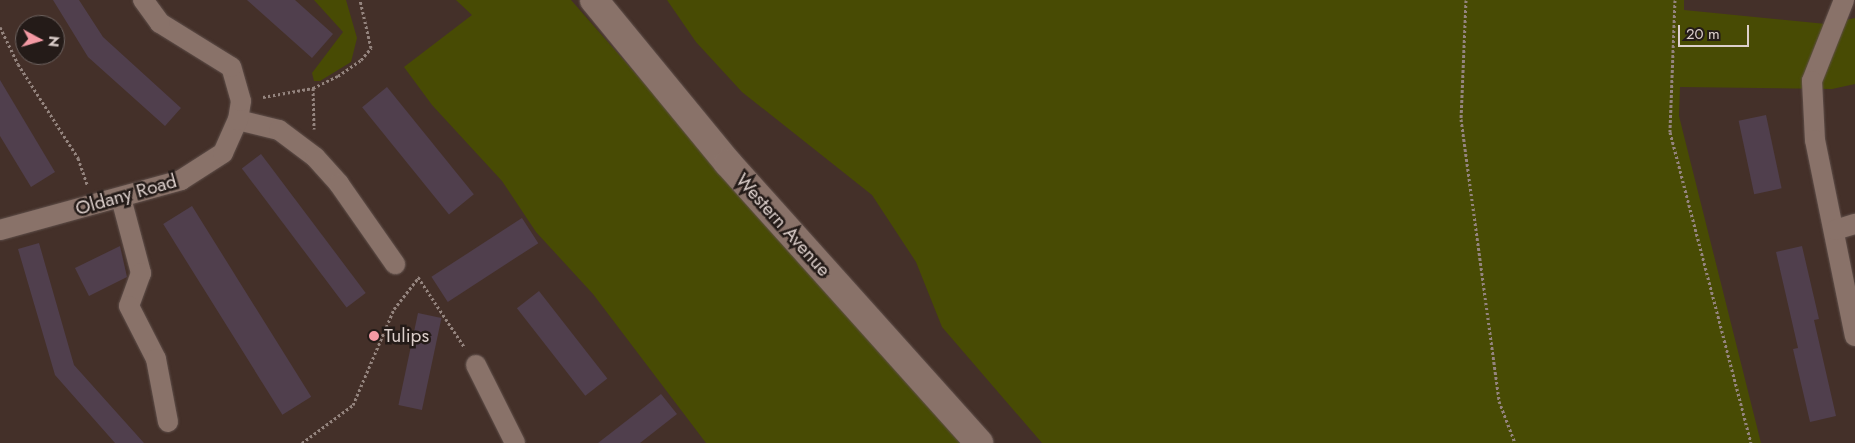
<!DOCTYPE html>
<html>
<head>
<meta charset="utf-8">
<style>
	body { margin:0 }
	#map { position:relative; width:1855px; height:443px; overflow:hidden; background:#443029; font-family:Jost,sans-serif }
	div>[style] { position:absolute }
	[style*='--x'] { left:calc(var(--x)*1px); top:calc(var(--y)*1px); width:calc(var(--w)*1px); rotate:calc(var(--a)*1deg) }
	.green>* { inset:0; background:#484b04 }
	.building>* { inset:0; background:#503f4d; transform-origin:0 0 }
	.path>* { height:3px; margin-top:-1.5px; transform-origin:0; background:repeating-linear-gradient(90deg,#94847e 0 2.5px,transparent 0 5px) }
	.roads { filter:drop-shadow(0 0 1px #5f4f4a) drop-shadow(0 0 1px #5f4f4a) }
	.street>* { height:20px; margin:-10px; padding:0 10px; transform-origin:10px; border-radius:10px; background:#897269 }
	.secondary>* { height:28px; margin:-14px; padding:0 14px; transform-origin:14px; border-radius:14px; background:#897269 }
	.dots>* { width:14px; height:14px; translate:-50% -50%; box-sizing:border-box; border:2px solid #241b18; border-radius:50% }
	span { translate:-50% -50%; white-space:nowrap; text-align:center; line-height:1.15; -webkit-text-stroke:5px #241b18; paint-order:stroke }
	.street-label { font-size:19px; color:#dccfcb }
	.poi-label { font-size:19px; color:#dccfcb }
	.left { translate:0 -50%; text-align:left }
	.north { position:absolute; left:15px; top:15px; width:50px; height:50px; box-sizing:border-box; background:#241b18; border:1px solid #6e6360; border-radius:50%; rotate:96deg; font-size:14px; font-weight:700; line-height:20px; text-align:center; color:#dccfcb }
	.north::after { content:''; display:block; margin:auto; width:18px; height:22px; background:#f49aa4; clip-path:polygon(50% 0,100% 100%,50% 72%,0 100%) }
	.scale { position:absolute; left:1678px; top:25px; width:71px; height:22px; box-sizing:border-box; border:2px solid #dccfcb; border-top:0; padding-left:6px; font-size:15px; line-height:18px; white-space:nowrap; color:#dccfcb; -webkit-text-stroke:4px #241b18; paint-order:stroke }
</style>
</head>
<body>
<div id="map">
	<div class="green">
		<div style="clip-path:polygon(314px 0,346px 0,357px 38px,351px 62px,320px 81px,314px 81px,312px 73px,343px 32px)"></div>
		<div style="clip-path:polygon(456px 0,571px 0,960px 443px,706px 443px,593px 294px,536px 232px,502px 181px,432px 105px,404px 67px,472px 15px)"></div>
		<div style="clip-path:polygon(667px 0,1684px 0,1684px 10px,1826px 24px,1855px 18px,1855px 84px,1832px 89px,1680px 87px,1679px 116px,1761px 443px,1042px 443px,942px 327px,916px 262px,872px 195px,742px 92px,696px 42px)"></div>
	</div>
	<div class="building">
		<div style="clip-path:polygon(53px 0,79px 0,103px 37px,181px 108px,165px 126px,88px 57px)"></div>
		<div style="clip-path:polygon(247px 0,295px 0,333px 34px,312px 58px)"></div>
		<div style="clip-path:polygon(0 80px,55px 172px,31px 187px,0 136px)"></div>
		<div style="left:387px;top:87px;width:138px;height:32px;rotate:51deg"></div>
		<div style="left:1766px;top:115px;width:75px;height:28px;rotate:78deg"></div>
		<div style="left:261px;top:154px;width:174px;height:24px;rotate:53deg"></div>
		<div style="left:192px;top:206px;width:225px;height:34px;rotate:58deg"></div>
		<div style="left:522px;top:218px;width:30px;height:108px;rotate:57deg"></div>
		<div style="clip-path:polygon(39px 243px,74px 365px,144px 443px,115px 443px,55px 375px,18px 249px)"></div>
		<div style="clip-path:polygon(120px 246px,127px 277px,89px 296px,75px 268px)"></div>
		<div style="clip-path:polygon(1802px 246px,1819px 319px,1814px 320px,1836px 416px,1810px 422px,1793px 349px,1798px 348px,1776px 252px)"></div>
		<div style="left:539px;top:291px;width:111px;height:28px;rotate:52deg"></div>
		<div style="left:418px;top:313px;width:24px;height:94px;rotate:12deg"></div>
		<div style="clip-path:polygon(661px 394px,677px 414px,640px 443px,598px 443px)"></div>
	</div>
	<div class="path">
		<div style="--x:1466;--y:0;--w:119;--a:92.4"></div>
		<div style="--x:1461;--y:119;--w:285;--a:82.3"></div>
		<div style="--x:1499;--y:401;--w:45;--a:69.1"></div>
		<div style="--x:1675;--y:0;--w:132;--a:92.2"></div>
		<div style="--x:1670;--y:132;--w:321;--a:75.4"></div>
		<div style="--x:0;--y:27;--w:41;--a:64.1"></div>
		<div style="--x:18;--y:64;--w:112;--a:57.4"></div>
		<div style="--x:78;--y:158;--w:28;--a:71"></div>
		<div style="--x:313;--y:88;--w:41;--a:88.6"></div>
		<div style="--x:263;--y:97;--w:51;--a:-10.2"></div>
		<div style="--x:313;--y:88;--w:28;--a:-26"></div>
		<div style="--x:338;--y:76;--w:28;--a:-35"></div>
		<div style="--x:361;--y:60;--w:16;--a:-50"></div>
		<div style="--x:371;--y:48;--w:49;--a:-102.9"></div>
		<div style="--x:418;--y:277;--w:85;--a:56.5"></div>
		<div style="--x:302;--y:443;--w:64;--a:-36.7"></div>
		<div style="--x:353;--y:405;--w:104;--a:-66.9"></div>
		<div style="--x:394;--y:309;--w:41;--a:-52"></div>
	</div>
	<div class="roads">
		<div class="street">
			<div style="--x:1844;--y:0;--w:87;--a:111.6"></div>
			<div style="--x:1812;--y:81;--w:59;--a:87.1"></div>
			<div style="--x:1815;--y:140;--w:200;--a:78.5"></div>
			<div style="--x:238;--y:120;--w:42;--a:13.7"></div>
			<div style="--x:279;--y:130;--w:45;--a:36.9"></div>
			<div style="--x:315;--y:157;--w:36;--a:48"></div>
			<div style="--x:339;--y:184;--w:98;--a:55"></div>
			<div style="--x:121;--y:198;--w:78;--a:75.1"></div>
			<div style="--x:141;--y:273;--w:35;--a:110"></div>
			<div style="--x:129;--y:306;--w:59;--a:63"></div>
			<div style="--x:156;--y:359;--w:64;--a:79.2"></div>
			<div style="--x:0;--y:230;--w:188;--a:-15.4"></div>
			<div style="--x:181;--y:180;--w:50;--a:-32.7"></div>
			<div style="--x:223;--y:153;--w:36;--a:-66"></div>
			<div style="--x:238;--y:120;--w:19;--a:-81"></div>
			<div style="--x:241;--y:101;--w:35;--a:-106"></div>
			<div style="--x:231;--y:67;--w:84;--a:-148.2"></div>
			<div style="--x:160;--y:23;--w:29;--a:-126"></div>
			<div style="--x:1835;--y:230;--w:21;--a:-17"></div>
			<div style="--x:476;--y:365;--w:87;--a:63.4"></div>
		</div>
		<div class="secondary">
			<div style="--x:594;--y:0;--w:211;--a:50.6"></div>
			<div style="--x:728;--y:163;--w:376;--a:48.1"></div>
		</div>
	</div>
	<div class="dots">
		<div style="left:374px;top:336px;background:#f49aa4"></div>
	</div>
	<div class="street-label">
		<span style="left:126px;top:195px;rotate:-16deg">Oldany Road</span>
		<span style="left:783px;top:225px;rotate:48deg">Western Avenue</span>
	</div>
	<div class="poi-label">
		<span class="left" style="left:384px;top:336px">Tulips</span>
	</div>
	<div class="north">N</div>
	<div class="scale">20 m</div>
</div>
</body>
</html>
